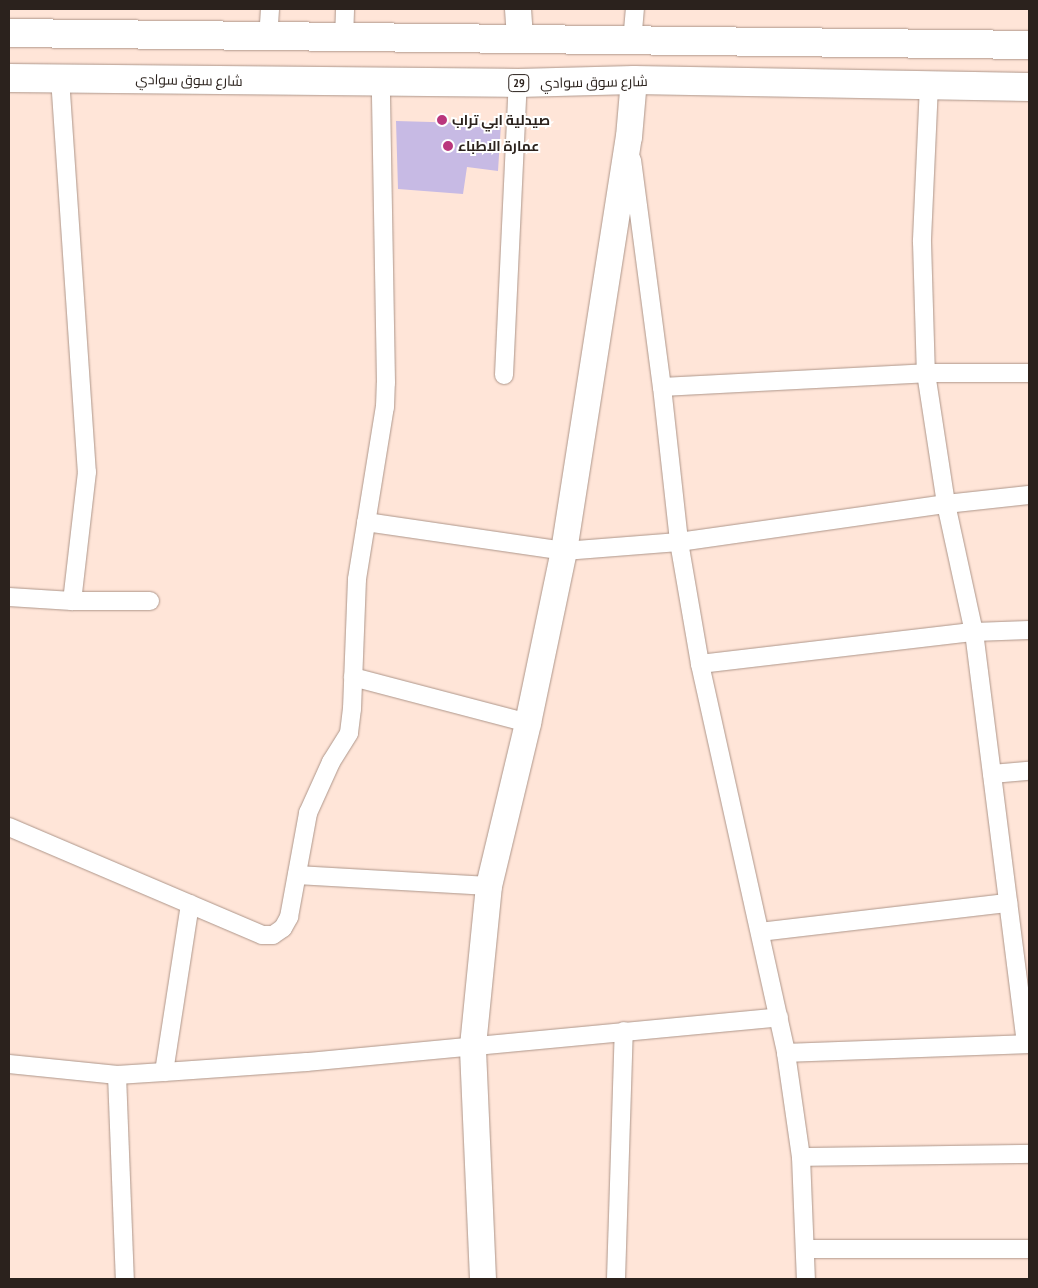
<!DOCTYPE html>
<html>
<head>
<meta charset="utf-8">
<style>
	body { margin:0 }
	#map { position:relative; width:1038px; height:1288px; overflow:hidden; background:#ffe5d8; font-family:"PT Sans Narrow",Cairo,sans-serif }
	div>[style] { position:absolute }
	[style*='--x'] { left:calc(var(--x)*1px); top:calc(var(--y)*1px); width:calc(var(--w)*1px); rotate:calc(var(--a)*1deg) }
	.building>* { inset:0; background:#c7bae4 }
	.roads { filter:drop-shadow(0 0 1px #ae968a) drop-shadow(0 0 1px #ae968a) }
	.street>* { height:18px; margin:-9px; padding:0 9px; transform-origin:9px; border-radius:9px; background:#fff }
	.secondary>* { height:26px; margin:-13px; padding:0 13px; transform-origin:13px; border-radius:13px; background:#fff }
	.primary>* { height:28px; margin:-14px; padding:0 14px; transform-origin:14px; border-radius:14px; background:#fff }
	.dots>* { width:14px; height:14px; translate:-50% -50%; box-sizing:border-box; border:2px solid #fff; border-radius:50% }
	span { translate:-50% -50%; white-space:nowrap; text-align:center; line-height:1.15; -webkit-text-stroke:4px #fff; paint-order:stroke }
	.shield-label span { padding:1px 4px; background:#fff; border:1px solid; border-radius:4px; -webkit-text-stroke-width:0 }
	.shield-label { font-size:12px; color:#2b221d; font-weight:700 }
	.street-label { font-size:14px; color:#2b221d }
	.poi-label { font-size:14px; color:#2b221d; font-weight:700 }
	.left { translate:0 -50%; text-align:left }
	.frame { position:absolute; inset:0; border:10px solid #2b221d; pointer-events:none }
</style>
</head>
<body>
<div id="map">
	<div class="building">
		<div style="clip-path:polygon(396px 121px,501px 124px,498px 171px,467px 167px,463px 194px,398px 189px)"></div>
	</div>
	<div class="roads">
		<div class="street">
			<div style="--x:268;--y:38;--w:29;--a:-86"></div>
			<div style="--x:344;--y:39;--w:30;--a:-88"></div>
			<div style="--x:632;--y:42;--w:33;--a:-85"></div>
			<div style="--x:60;--y:78;--w:395;--a:86.1"></div>
			<div style="--x:87;--y:472;--w:130;--a:96.6"></div>
			<div style="--x:929;--y:85;--w:157;--a:92.6"></div>
			<div style="--x:922;--y:242;--w:131;--a:88.3"></div>
			<div style="--x:926;--y:373;--w:133;--a:81.3"></div>
			<div style="--x:946;--y:504;--w:131;--a:77.7"></div>
			<div style="--x:974;--y:632;--w:415;--a:82.8"></div>
			<div style="--x:632;--y:160;--w:229;--a:82.5"></div>
			<div style="--x:662;--y:387;--w:156;--a:83.7"></div>
			<div style="--x:679;--y:542;--w:124;--a:80.2"></div>
			<div style="--x:700;--y:664;--w:398;--a:77.5"></div>
			<div style="--x:786;--y:1053;--w:105;--a:81.8"></div>
			<div style="--x:801;--y:1157;--w:122;--a:87.7"></div>
			<div style="--x:504;--y:375;--w:292;--a:-87.3"></div>
			<div style="--x:662;--y:387;--w:264;--a:-3"></div>
			<div style="--x:926;--y:373;--w:103;--a:0"></div>
			<div style="--x:366;--y:522;--w:200;--a:8.3"></div>
			<div style="--x:564;--y:551;--w:115;--a:-4.5"></div>
			<div style="--x:679;--y:542;--w:270;--a:-8.1"></div>
			<div style="--x:946;--y:504;--w:83;--a:-6.2"></div>
			<div style="--x:9;--y:597;--w:63;--a:3.6"></div>
			<div style="--x:72;--y:601;--w:78;--a:0"></div>
			<div style="--x:700;--y:664;--w:276;--a:-6.7"></div>
			<div style="--x:974;--y:632;--w:55;--a:-2.1"></div>
			<div style="--x:353;--y:677;--w:181;--a:14.7"></div>
			<div style="--x:992;--y:774;--w:37;--a:-5"></div>
			<div style="--x:9;--y:827;--w:275;--a:23.1"></div>
			<div style="--x:262;--y:935;--w:11;--a:0"></div>
			<div style="--x:273;--y:935;--w:12;--a:-35"></div>
			<div style="--x:283;--y:928;--w:13;--a:-61"></div>
			<div style="--x:289;--y:917;--w:106;--a:-79.6"></div>
			<div style="--x:308;--y:813;--w:56;--a:-65.7"></div>
			<div style="--x:331;--y:762;--w:34;--a:-58"></div>
			<div style="--x:349;--y:733;--w:24;--a:-83"></div>
			<div style="--x:352;--y:709;--w:130;--a:-87.8"></div>
			<div style="--x:357;--y:579;--w:174;--a:-80.8"></div>
			<div style="--x:385;--y:407;--w:24;--a:-88"></div>
			<div style="--x:386;--y:383;--w:301;--a:-91"></div>
			<div style="--x:297;--y:875;--w:192;--a:3.3"></div>
			<div style="--x:760;--y:932;--w:250;--a:-6.7"></div>
			<div style="--x:786;--y:1053;--w:243;--a:-2.1"></div>
			<div style="--x:9;--y:1064;--w:109;--a:5.8"></div>
			<div style="--x:117;--y:1075;--w:47;--a:-3.7"></div>
			<div style="--x:164;--y:1072;--w:143;--a:-4"></div>
			<div style="--x:307;--y:1062;--w:474;--a:-5.4"></div>
			<div style="--x:164;--y:1072;--w:170;--a:-81.2"></div>
			<div style="--x:117;--y:1075;--w:204;--a:87.8"></div>
			<div style="--x:801;--y:1157;--w:228;--a:-0.8"></div>
			<div style="--x:806;--y:1249;--w:223;--a:0"></div>
			<div style="--x:616;--y:1279;--w:248;--a:-88.2"></div>
		</div>
		<div class="secondary">
			<div style="--x:518;--y:9;--w:29;--a:86"></div>
			<div style="--x:483;--y:1279;--w:233;--a:-92.5"></div>
			<div style="--x:473;--y:1046;--w:161;--a:-84.3"></div>
			<div style="--x:489;--y:886;--w:168;--a:-76.5"></div>
			<div style="--x:528;--y:723;--w:176;--a:-78.2"></div>
			<div style="--x:564;--y:551;--w:419;--a:-81.1"></div>
			<div style="--x:629;--y:137;--w:57;--a:-85"></div>
		</div>
		<div class="primary">
			<div style="--x:9;--y:33;--w:1020;--a:0.67"></div>
			<div style="--x:9;--y:78;--w:509;--a:0.56"></div>
			<div style="--x:518;--y:83;--w:116;--a:-1.5"></div>
			<div style="--x:634;--y:80;--w:395;--a:1"></div>
		</div>
	</div>
	<div class="dots">
		<div style="left:442px;top:120px;background:#ba367d"></div>
		<div style="left:448px;top:146px;background:#ba367d"></div>
	</div>
	<div class="shield-label">
		<span style="left:519px;top:83px">29</span>
	</div>
	<div class="street-label">
		<span style="left:189px;top:80px;rotate:1deg">شارع سوق سوادي</span>
		<span style="left:594px;top:82px;rotate:-1deg">شارع سوق سوادي</span>
	</div>
	<div class="poi-label">
		<span class="left" style="left:452px;top:120px">صيدلية ابي تراب</span>
		<span class="left" style="left:458px;top:146px">عمارة الاطباء</span>
	</div>
	<div class="frame"></div>
</div>
</body>
</html>
